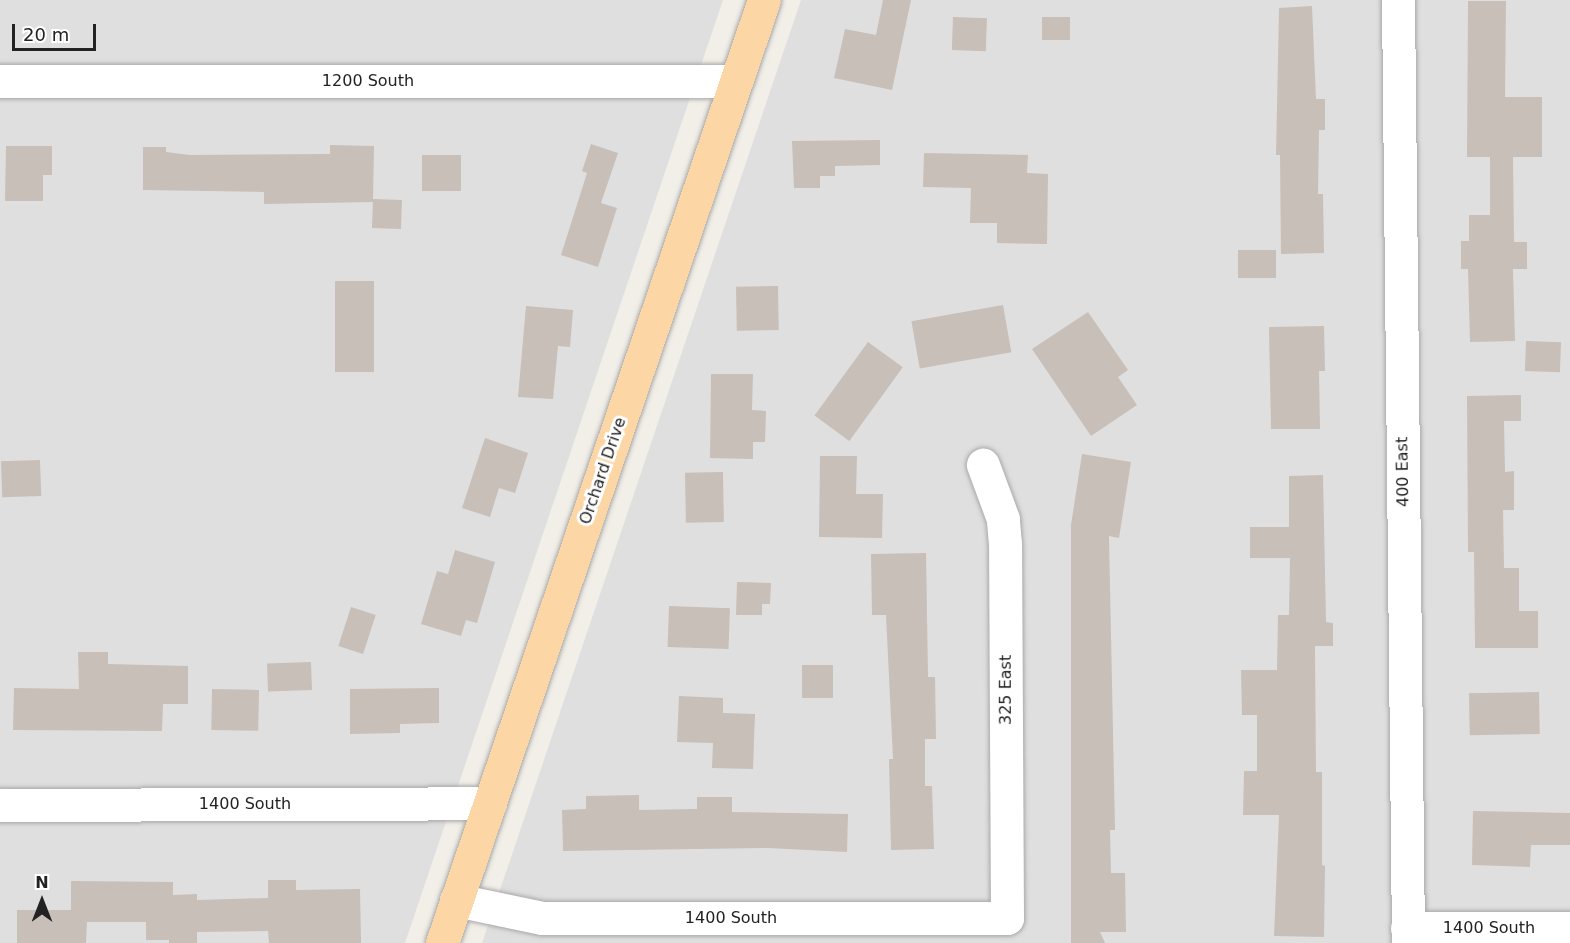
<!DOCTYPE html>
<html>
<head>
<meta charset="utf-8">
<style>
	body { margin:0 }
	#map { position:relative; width:1570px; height:943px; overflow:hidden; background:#f2efe9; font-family:"DejaVu Sans",sans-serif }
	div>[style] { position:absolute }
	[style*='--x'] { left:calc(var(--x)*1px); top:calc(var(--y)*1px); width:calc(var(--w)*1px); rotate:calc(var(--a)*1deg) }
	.residential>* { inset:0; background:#e0dfdf }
	.building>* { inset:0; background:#c7bfb8; transform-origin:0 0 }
	.roads { filter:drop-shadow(0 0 2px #a9a9a9) drop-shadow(0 0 2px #a9a9a9) }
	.minor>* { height:33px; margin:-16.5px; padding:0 16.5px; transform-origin:16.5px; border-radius:16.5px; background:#fff }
	.major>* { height:33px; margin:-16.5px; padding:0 16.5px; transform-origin:16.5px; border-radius:16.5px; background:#fcd6a4 }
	span { translate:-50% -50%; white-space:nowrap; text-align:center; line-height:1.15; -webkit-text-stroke:6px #fff; paint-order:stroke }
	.street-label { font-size:16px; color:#222 }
	.north { position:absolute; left:12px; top:871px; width:60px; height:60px; -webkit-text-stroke:4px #fff; paint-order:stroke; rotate:0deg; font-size:16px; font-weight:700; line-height:24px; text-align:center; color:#222 }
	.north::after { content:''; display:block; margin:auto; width:21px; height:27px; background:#222; clip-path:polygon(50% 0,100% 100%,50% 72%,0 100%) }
	.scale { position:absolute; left:12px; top:24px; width:84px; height:27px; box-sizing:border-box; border:3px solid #222; border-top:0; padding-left:8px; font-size:18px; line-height:21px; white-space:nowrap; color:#222; -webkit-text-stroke:4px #fff; paint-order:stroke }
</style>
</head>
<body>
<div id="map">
	<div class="residential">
		<div style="clip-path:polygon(0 0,723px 0,405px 943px,0 943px)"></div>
		<div style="clip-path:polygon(801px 0,1570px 0,1570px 943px,482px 943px)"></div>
	</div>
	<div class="building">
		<div style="clip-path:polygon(883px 0,911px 0,892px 90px,834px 78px,845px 29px,876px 35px)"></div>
		<div style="clip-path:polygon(1468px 1px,1506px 1px,1505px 97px,1542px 97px,1542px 157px,1513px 157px,1514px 242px,1527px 242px,1527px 269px,1513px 269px,1515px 341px,1470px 342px,1468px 269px,1461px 269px,1461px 241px,1469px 241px,1469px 215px,1490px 215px,1490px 157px,1467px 157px)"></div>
		<div style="clip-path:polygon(1312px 6px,1316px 99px,1325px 99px,1325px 130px,1319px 130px,1318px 194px,1323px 194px,1324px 253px,1281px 254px,1280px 155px,1276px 155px,1279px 8px)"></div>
		<div style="left:953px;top:17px;width:34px;height:33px;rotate:2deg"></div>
		<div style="left:1042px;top:17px;width:28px;height:23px"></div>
		<div style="clip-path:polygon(880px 140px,880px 165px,835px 166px,835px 176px,820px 176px,820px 188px,794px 188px,792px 141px)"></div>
		<div style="clip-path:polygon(591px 144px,618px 153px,601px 203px,617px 208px,598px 267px,561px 255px,587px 173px,582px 171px)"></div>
		<div style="clip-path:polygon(330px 145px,374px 146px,373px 202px,264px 204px,264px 192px,143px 190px,143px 147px,166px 147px,166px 152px,190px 155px,330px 154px)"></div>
		<div style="clip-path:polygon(6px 146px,52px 146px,52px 175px,43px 175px,43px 201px,5px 201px)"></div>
		<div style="clip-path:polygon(924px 153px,1028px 155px,1027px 173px,1048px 174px,1047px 244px,997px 243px,997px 223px,970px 223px,971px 188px,923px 187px)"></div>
		<div style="left:422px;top:155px;width:39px;height:36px"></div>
		<div style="left:373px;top:199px;width:29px;height:29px;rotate:2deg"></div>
		<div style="left:1276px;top:250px;width:28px;height:38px;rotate:90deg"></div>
		<div style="left:335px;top:281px;width:39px;height:91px"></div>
		<div style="left:778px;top:286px;width:44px;height:42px;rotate:89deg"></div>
		<div style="left:1003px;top:305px;width:48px;height:93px;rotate:80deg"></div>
		<div style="clip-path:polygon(526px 306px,573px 310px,570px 347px,558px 346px,553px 399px,518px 397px)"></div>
		<div style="clip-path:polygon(1088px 312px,1128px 370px,1118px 377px,1137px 405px,1091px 436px,1032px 349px)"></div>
		<div style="clip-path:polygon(1324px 326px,1325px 371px,1319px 371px,1320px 429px,1271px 429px,1269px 327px)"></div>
		<div style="left:1526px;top:341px;width:35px;height:30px;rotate:2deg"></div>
		<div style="left:868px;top:342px;width:43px;height:91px;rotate:36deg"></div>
		<div style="clip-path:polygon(711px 374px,753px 374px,752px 410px,766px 411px,765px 442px,753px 442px,753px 459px,710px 458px)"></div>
		<div style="clip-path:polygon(1521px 395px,1521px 421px,1504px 421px,1505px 472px,1514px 471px,1514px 510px,1503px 510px,1504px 568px,1519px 568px,1519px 611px,1538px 611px,1538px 648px,1475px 648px,1474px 552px,1468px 552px,1467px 396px)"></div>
		<div style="clip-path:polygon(485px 438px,528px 453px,515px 493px,499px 488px,490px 517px,462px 508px)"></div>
		<div style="clip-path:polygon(1082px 454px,1131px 462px,1119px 538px,1109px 536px,1115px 830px,1110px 830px,1111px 873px,1125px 873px,1126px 932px,1100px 932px,1105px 943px,1071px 943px,1071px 525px)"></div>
		<div style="clip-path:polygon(820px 456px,857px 456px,856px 494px,883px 494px,882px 538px,819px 537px)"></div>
		<div style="left:40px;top:460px;width:36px;height:39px;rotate:88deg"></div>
		<div style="left:723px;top:472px;width:50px;height:38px;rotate:89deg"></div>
		<div style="clip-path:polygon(1323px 475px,1326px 622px,1333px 623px,1333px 646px,1315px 646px,1316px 772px,1322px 772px,1322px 865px,1325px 866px,1324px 937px,1274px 936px,1279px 815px,1243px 815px,1244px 771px,1257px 771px,1257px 715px,1242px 715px,1241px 670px,1277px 670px,1278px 615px,1289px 615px,1290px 558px,1250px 558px,1250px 527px,1289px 527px,1289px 476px)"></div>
		<div style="clip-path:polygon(455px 550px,495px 562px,477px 623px,466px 620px,461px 636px,421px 624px,437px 571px,448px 574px)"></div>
		<div style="clip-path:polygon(926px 553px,928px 677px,935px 677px,936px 739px,925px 739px,925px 786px,932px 786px,934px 849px,891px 850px,889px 759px,893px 759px,886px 615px,872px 615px,871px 554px)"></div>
		<div style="clip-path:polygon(737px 582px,771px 583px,770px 604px,762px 604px,762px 615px,736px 615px)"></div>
		<div style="left:669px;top:606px;width:61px;height:41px;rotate:2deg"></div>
		<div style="left:351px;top:607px;width:26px;height:41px;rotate:18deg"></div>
		<div style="clip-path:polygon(78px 652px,108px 652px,108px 664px,188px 666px,188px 704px,163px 704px,162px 731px,13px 730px,14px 688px,79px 689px)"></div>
		<div style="left:311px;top:662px;width:28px;height:44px;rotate:88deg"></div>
		<div style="left:802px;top:665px;width:31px;height:33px"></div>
		<div style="clip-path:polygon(439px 688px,439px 723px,400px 724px,400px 733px,350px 734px,350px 689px)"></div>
		<div style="left:212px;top:689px;width:47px;height:41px;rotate:1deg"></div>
		<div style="left:1539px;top:692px;width:42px;height:70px;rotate:89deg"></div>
		<div style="clip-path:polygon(679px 696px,723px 698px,723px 713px,755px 714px,753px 769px,712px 768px,713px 743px,677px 742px)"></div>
		<div style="clip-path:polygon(639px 795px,639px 810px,697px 809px,697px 797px,732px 797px,732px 812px,848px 814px,847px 852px,768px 848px,563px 851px,562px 810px,586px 809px,586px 796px)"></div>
		<div style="clip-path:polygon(1473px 811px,1570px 813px,1570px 845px,1531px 845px,1530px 867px,1472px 865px)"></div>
		<div style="clip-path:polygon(268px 880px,296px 880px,296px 890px,360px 889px,361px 943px,269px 943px,268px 931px,197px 932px,197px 943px,169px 943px,169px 940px,146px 940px,146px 922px,87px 922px,86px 943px,17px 943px,17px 910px,71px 910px,71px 881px,173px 882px,173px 895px,197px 894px,197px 900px,268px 898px)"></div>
	</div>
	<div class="roads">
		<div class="minor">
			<div style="--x:1398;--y:0;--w:943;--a:89.39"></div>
			<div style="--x:0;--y:81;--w:736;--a:0"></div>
			<div style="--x:0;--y:805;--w:490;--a:-0.2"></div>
			<div style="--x:456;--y:900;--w:88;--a:11.8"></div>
			<div style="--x:542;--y:918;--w:465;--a:0"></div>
			<div style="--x:1007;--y:918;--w:374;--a:-90.3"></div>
			<div style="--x:1005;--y:544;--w:25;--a:-95"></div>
			<div style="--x:1003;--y:519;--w:58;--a:-110.3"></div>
			<div style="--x:1407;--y:928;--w:163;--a:0"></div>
		</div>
		<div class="major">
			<div style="--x:442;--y:943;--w:996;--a:-71.15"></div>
		</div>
	</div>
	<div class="street-label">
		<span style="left:368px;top:81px">1200 South</span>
		<span style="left:603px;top:471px;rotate:-71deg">Orchard Drive</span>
		<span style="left:1403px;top:472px;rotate:-91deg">400 East</span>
		<span style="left:1006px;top:690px;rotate:-90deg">325 East</span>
		<span style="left:245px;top:804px">1400 South</span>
		<span style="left:731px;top:918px">1400 South</span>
		<span style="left:1489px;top:928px">1400 South</span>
	</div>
	<div class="north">N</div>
	<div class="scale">20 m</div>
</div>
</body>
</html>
